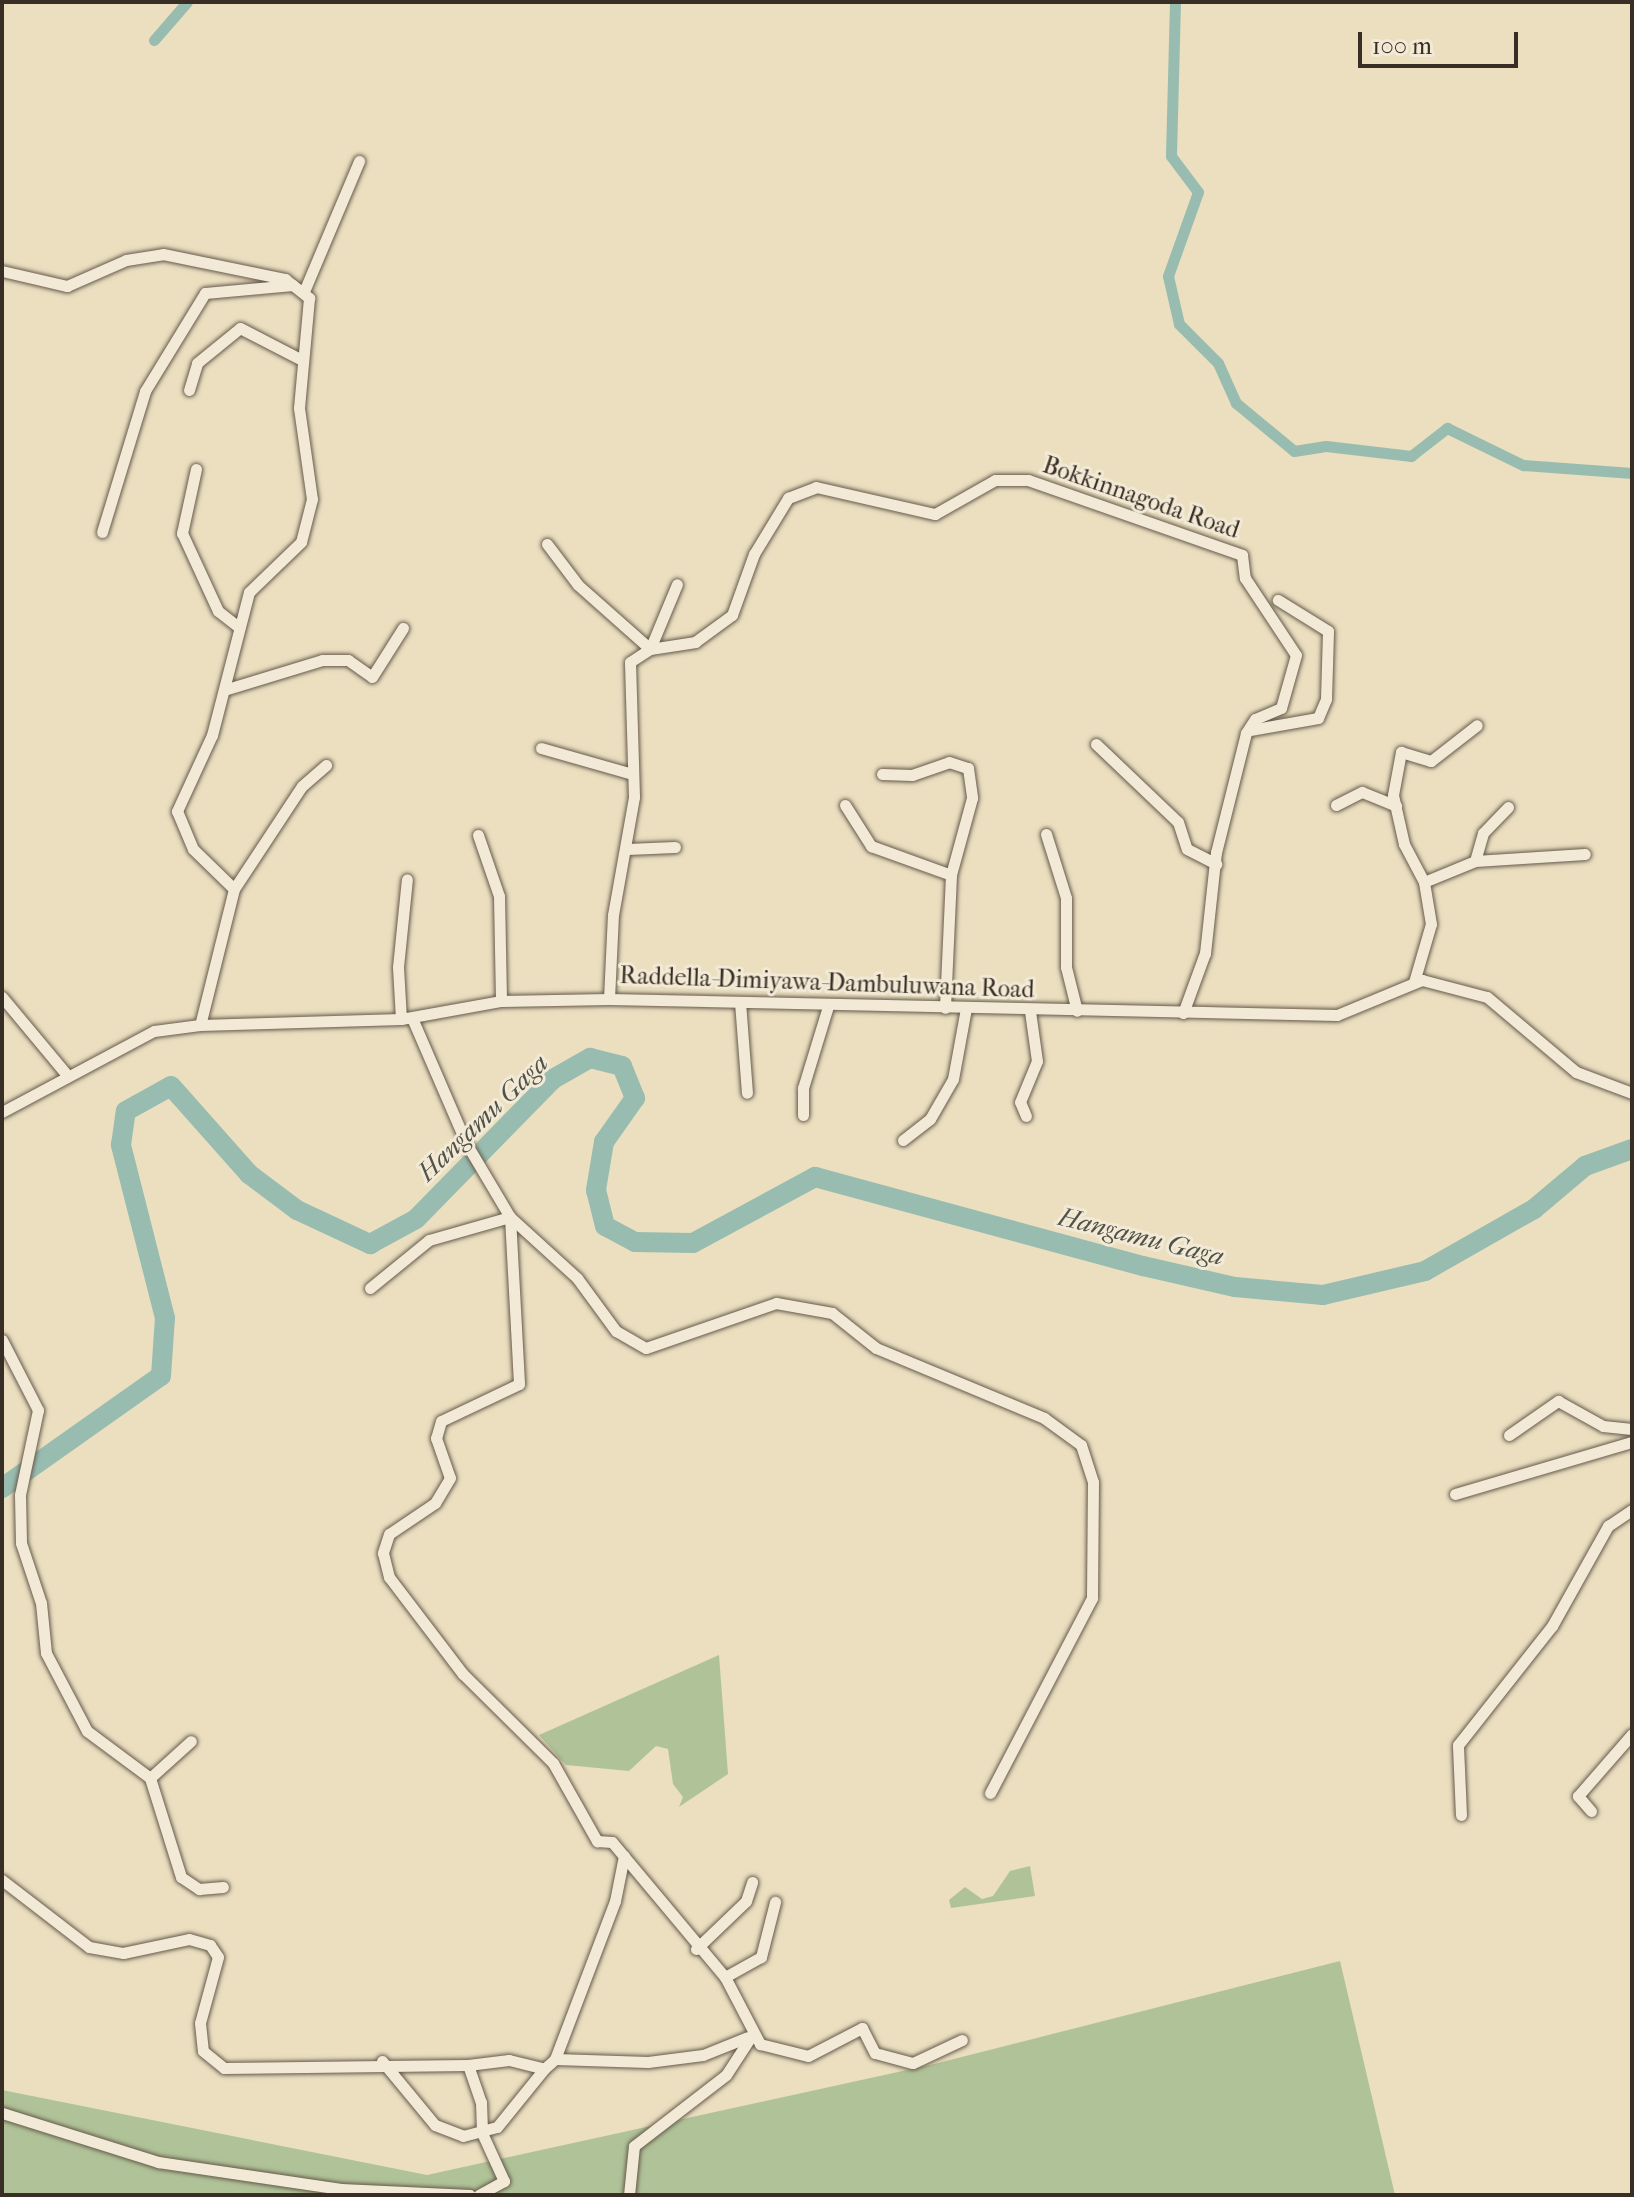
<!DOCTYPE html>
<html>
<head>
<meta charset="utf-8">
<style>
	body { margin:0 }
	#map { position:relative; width:1634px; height:2197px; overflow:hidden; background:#ebdfc0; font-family:"IM FELL French Canon",serif }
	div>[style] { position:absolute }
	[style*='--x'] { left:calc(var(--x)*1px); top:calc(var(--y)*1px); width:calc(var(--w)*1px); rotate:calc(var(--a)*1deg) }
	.green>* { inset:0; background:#b0c398 }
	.canal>* { height:11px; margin:-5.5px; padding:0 5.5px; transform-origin:5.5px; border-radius:5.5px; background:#98bdb0 }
	.river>* { height:20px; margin:-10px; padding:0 10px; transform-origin:10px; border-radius:10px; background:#98bdb0 }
	.roads { filter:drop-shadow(0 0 2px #665a4c) drop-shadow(0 0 2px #665a4c) }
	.minor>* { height:11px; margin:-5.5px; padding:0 5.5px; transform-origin:5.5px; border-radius:5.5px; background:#f2ead6 }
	span { translate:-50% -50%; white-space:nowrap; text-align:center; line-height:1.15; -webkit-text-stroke:6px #f2ead6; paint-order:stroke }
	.street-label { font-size:24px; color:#392e25 }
	.water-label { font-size:26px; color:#515248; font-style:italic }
	.frame { position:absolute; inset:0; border:4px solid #392e25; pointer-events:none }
	.scale { position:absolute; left:1358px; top:32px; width:160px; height:36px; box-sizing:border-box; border:4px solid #392e25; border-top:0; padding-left:10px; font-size:24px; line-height:28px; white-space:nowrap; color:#392e25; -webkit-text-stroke:6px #f2ead6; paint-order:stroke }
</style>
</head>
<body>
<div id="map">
	<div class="green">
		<div style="clip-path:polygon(719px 1655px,728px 1774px,679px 1807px,683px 1797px,673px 1784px,668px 1749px,656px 1746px,629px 1771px,566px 1765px,539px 1735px)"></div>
		<div style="clip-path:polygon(1030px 1866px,1035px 1896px,951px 1908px,949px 1900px,965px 1887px,982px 1899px,993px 1896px,1010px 1871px)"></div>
		<div style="clip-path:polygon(1340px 1961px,1395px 2195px,2px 2195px,2px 2090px,427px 2175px,930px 2065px)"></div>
	</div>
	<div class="canal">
		<div style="--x:1175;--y:2;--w:154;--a:91.5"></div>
		<div style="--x:1171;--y:156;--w:45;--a:53.1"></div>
		<div style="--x:1198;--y:192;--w:89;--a:109.7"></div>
		<div style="--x:1168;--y:276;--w:49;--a:77.1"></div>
		<div style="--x:1179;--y:324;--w:55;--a:45"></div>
		<div style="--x:1218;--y:363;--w:44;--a:65.8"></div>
		<div style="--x:1236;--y:403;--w:75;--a:39.6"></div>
		<div style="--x:1294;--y:451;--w:32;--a:-9"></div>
		<div style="--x:1326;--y:446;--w:86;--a:6.7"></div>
		<div style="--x:1411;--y:456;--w:46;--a:-37.9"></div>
		<div style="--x:1447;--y:428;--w:85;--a:26"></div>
		<div style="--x:1523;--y:465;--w:109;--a:4.2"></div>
		<div style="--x:154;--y:40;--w:50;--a:-49"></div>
	</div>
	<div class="river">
		<div style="--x:2;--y:1488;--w:194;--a:-35.2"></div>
		<div style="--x:161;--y:1376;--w:58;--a:-86.1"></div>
		<div style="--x:165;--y:1318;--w:179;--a:-104.3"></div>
		<div style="--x:121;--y:1145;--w:34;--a:-82"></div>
		<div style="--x:126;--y:1111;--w:51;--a:-29.1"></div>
		<div style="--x:171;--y:1086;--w:118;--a:48.4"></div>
		<div style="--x:249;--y:1174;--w:60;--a:36.9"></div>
		<div style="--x:297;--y:1210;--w:81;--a:25"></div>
		<div style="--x:370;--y:1244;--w:52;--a:-28.5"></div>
		<div style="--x:416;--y:1219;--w:196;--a:-45.6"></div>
		<div style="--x:553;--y:1079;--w:43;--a:-29.6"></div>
		<div style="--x:590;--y:1058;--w:33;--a:14"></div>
		<div style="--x:622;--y:1066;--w:35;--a:68"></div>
		<div style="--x:635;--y:1098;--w:54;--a:125.2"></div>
		<div style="--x:604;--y:1142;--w:49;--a:99.5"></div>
		<div style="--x:596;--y:1190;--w:37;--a:76"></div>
		<div style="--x:605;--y:1226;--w:34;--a:28"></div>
		<div style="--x:635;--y:1242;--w:58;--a:1"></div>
		<div style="--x:693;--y:1243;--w:139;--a:-28.4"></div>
		<div style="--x:815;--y:1177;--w:340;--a:15.2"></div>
		<div style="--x:1143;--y:1266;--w:94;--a:12.9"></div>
		<div style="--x:1235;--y:1287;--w:88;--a:5.2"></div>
		<div style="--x:1323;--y:1295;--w:105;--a:-13.2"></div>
		<div style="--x:1425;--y:1271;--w:125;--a:-29.6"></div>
		<div style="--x:1534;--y:1209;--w:67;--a:-40.1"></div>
		<div style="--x:1585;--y:1166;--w:50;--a:-19.9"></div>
	</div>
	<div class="roads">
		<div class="minor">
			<div style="--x:2;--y:271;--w:67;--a:13"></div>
			<div style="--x:67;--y:286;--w:64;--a:-23.8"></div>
			<div style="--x:126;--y:260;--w:37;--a:-9"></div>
			<div style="--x:163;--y:254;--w:125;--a:11.6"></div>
			<div style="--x:285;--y:279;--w:31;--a:38"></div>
			<div style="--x:309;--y:298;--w:110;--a:95.2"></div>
			<div style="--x:299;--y:408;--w:92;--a:81.9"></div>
			<div style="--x:312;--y:499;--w:44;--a:104.3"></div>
			<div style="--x:301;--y:542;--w:72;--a:136.1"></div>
			<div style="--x:249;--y:592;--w:148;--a:104.5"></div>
			<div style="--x:212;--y:735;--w:84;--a:114.7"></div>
			<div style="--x:177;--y:811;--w:41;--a:67.2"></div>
			<div style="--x:193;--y:849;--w:57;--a:44.3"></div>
			<div style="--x:234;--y:889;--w:140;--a:104"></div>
			<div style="--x:305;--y:289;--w:139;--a:-67.1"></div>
			<div style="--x:189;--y:390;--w:28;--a:-73"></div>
			<div style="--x:197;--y:363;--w:55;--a:-39.1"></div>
			<div style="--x:240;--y:328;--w:70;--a:27.3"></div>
			<div style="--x:196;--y:469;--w:66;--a:102.3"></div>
			<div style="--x:182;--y:533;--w:86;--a:65.2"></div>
			<div style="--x:218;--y:611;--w:24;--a:38"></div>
			<div style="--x:102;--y:532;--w:147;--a:-73"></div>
			<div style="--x:145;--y:391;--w:115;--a:-58.5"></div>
			<div style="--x:205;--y:293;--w:88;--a:-5.2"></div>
			<div style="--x:547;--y:544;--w:51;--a:52.9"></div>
			<div style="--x:578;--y:585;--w:96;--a:41.6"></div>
			<div style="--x:650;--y:649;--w:70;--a:-67.4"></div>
			<div style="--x:224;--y:690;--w:102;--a:-17"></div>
			<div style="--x:322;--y:660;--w:26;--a:0"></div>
			<div style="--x:348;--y:660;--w:29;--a:35"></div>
			<div style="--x:372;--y:677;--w:58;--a:-57.7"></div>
			<div style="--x:1250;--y:730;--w:69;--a:-10"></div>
			<div style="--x:1318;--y:718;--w:21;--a:-67"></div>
			<div style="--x:1326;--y:699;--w:68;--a:-88.3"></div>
			<div style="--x:1328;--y:631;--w:59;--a:-148.2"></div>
			<div style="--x:1096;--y:744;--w:113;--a:43.6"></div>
			<div style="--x:1178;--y:822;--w:28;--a:72"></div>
			<div style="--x:1187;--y:849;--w:33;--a:27"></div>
			<div style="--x:541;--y:748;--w:95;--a:15.9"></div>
			<div style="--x:882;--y:774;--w:30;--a:2"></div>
			<div style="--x:912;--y:775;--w:39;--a:-19"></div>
			<div style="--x:949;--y:762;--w:20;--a:18"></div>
			<div style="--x:968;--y:768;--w:30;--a:82"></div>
			<div style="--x:972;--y:798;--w:80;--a:105.3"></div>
			<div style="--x:951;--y:875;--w:133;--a:92.6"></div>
			<div style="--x:845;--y:805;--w:49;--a:57.6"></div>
			<div style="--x:871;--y:846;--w:85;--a:19.9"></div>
			<div style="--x:1336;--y:805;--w:29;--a:-27"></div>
			<div style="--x:1362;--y:792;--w:37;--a:22"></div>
			<div style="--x:1046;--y:834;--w:67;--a:72.6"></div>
			<div style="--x:1066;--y:898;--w:69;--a:90"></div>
			<div style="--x:1066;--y:967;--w:45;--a:76"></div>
			<div style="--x:478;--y:835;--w:65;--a:71"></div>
			<div style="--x:499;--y:896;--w:105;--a:88.9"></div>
			<div style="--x:627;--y:849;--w:48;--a:-2.4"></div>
			<div style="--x:1475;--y:861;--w:110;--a:-3.6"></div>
			<div style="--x:1424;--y:882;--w:43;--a:-117.8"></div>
			<div style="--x:1404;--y:844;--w:50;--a:-102.7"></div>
			<div style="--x:1393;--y:795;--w:44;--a:-79.5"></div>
			<div style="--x:1401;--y:752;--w:31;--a:17"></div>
			<div style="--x:1431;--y:761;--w:58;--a:-38"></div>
			<div style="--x:234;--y:889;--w:123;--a:-56.6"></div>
			<div style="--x:302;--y:786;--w:32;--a:-41"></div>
			<div style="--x:1414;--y:982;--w:60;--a:-73.7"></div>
			<div style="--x:1431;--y:924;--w:43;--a:-99.5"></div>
			<div style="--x:1424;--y:882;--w:55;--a:-22.4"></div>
			<div style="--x:1475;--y:861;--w:29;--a:-74"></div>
			<div style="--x:1483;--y:833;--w:36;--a:-46"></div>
			<div style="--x:2;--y:997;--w:102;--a:50.2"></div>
			<div style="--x:609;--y:999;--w:84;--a:-87.3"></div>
			<div style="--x:613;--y:915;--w:120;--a:-79.9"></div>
			<div style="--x:634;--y:797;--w:135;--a:-91.7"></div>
			<div style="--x:630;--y:662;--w:24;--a:-33"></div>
			<div style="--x:650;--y:649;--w:46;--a:-8.8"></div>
			<div style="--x:695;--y:642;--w:46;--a:-36.1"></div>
			<div style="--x:732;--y:615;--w:65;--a:-70.2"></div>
			<div style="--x:754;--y:554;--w:66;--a:-58.7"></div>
			<div style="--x:788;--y:498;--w:30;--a:-21"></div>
			<div style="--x:816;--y:487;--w:122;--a:12.8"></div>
			<div style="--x:935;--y:514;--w:69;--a:-29.5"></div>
			<div style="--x:995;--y:480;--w:33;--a:0"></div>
			<div style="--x:1028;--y:480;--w:227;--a:19.3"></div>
			<div style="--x:1242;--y:555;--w:23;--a:83"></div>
			<div style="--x:1245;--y:578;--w:92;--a:56.5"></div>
			<div style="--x:1296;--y:655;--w:55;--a:105.8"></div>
			<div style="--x:1281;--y:708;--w:28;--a:157"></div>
			<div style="--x:1255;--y:719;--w:17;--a:123"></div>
			<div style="--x:1246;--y:733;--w:123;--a:104.1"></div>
			<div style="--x:1216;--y:852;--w:102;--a:96.2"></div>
			<div style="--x:1205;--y:953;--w:64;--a:110.1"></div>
			<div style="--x:740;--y:1002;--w:91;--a:85.6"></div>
			<div style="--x:412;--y:1018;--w:136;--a:66.6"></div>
			<div style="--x:466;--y:1143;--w:86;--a:59.3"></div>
			<div style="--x:510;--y:1217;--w:167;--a:86.9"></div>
			<div style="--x:519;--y:1384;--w:86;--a:154.6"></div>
			<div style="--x:441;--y:1421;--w:18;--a:106"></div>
			<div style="--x:436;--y:1438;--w:42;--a:70.7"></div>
			<div style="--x:450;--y:1478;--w:29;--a:121"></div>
			<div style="--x:435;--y:1503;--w:55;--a:146"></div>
			<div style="--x:389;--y:1534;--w:20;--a:108"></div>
			<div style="--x:383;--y:1553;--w:25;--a:76"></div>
			<div style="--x:389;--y:1577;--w:122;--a:52.7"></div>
			<div style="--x:463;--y:1674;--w:127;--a:44.7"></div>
			<div style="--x:553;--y:1763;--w:90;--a:60.6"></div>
			<div style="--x:597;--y:1841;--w:15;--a:4"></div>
			<div style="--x:612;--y:1842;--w:176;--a:50.1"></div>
			<div style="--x:725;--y:1977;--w:76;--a:62.4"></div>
			<div style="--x:760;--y:2044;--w:49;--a:14"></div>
			<div style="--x:808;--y:2056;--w:61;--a:-27.4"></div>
			<div style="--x:862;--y:2028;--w:28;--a:63"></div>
			<div style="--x:875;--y:2053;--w:39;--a:15"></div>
			<div style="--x:913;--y:2063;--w:54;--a:-25.1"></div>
			<div style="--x:401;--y:1019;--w:52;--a:-93.3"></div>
			<div style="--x:398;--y:967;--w:88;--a:-84.2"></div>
			<div style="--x:2;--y:1112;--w:172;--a:-28.1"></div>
			<div style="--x:154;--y:1031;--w:46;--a:-7.4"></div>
			<div style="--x:200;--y:1025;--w:201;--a:-1.7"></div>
			<div style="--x:401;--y:1019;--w:102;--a:-10.2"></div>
			<div style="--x:501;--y:1001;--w:108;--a:-1.1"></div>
			<div style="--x:609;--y:999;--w:728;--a:1.26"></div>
			<div style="--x:1337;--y:1015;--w:92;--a:-22.4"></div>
			<div style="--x:1422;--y:980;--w:67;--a:14.7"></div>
			<div style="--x:1487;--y:997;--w:116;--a:40.1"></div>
			<div style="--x:1576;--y:1072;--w:60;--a:20.6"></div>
			<div style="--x:803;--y:1115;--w:27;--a:-90"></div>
			<div style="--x:803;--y:1088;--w:86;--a:-73"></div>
			<div style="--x:1026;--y:1116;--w:15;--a:-113"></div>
			<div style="--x:1020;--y:1102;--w:44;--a:-67.5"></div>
			<div style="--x:1037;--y:1061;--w:50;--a:-98"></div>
			<div style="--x:903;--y:1140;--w:34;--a:-38"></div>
			<div style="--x:930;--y:1119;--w:46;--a:-60.1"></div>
			<div style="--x:953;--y:1079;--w:72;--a:-79.6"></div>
			<div style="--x:370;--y:1288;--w:76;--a:-39.1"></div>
			<div style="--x:429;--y:1240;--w:84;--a:-15.9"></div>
			<div style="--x:510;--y:1217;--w:91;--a:42.3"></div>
			<div style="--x:577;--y:1278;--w:66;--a:53.7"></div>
			<div style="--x:616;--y:1331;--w:34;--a:30"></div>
			<div style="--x:646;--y:1348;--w:138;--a:-19.1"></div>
			<div style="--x:776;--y:1303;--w:57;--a:10.1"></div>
			<div style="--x:832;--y:1313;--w:56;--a:38.5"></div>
			<div style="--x:876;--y:1348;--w:182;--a:22.6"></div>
			<div style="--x:1044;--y:1418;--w:46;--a:36.1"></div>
			<div style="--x:1081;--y:1445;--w:39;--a:72"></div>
			<div style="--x:1093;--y:1482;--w:116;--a:90.5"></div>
			<div style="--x:1092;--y:1598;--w:220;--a:117.6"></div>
			<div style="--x:2;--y:1340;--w:79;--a:62.8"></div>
			<div style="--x:38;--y:1410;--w:87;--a:102"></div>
			<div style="--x:20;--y:1495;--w:48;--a:88.8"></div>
			<div style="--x:21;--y:1543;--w:63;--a:71.6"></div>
			<div style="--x:41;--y:1603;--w:50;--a:84.3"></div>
			<div style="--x:46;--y:1653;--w:88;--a:62.3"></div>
			<div style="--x:87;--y:1731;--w:79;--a:36.7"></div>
			<div style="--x:150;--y:1778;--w:104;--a:72.6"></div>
			<div style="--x:181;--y:1877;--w:22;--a:34"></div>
			<div style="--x:199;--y:1889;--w:24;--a:-5"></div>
			<div style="--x:1509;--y:1435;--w:60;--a:-34.8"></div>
			<div style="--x:1558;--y:1401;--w:51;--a:29.1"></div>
			<div style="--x:1603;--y:1426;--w:29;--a:6"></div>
			<div style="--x:1455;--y:1494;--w:184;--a:-16.4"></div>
			<div style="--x:150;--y:1778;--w:55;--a:-42.1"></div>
			<div style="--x:1591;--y:1811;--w:20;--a:-131"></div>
			<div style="--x:1578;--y:1796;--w:82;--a:-48.9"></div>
			<div style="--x:1461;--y:1815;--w:70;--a:-92.5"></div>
			<div style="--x:1458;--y:1745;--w:152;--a:-51.7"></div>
			<div style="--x:1552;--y:1626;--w:115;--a:-60.8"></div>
			<div style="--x:1608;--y:1526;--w:29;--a:-34"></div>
			<div style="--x:2;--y:1880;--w:110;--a:37.6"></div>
			<div style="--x:89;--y:1947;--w:35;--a:10"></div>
			<div style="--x:123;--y:1953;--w:67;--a:-12"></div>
			<div style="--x:189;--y:1939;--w:22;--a:16"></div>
			<div style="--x:210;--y:1945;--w:14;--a:56"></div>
			<div style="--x:218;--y:1957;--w:68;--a:105.3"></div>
			<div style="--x:200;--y:2023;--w:28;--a:84"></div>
			<div style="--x:203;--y:2051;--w:27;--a:39"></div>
			<div style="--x:224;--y:2068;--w:244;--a:-0.7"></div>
			<div style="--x:468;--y:2065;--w:39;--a:71"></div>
			<div style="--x:481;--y:2102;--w:31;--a:88"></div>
			<div style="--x:482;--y:2133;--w:53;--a:65.4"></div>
			<div style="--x:504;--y:2181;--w:29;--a:151"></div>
			<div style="--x:696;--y:1949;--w:69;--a:-43.8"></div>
			<div style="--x:746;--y:1901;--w:20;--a:-72"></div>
			<div style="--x:725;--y:1977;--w:41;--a:-29.1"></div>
			<div style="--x:761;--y:1957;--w:57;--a:-75.7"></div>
			<div style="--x:555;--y:2059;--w:93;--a:1.8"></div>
			<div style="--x:648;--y:2062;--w:55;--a:-7.3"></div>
			<div style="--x:703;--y:2055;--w:48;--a:-21.8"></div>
			<div style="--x:382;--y:2061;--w:83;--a:50.4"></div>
			<div style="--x:435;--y:2125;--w:30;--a:21"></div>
			<div style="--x:463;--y:2136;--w:35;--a:-15"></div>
			<div style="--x:497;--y:2127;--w:75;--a:-51"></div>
			<div style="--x:468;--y:2065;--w:41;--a:-7"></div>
			<div style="--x:509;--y:2060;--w:36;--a:14"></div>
			<div style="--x:544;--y:2069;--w:15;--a:-42"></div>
			<div style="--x:555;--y:2059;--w:169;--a:-69.2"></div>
			<div style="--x:615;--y:1901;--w:46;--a:-78.7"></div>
			<div style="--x:2;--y:2113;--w:164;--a:17.4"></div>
			<div style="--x:158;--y:2162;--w:185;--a:8.4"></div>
			<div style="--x:341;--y:2189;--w:129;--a:2.7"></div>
			<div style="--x:629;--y:2195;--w:49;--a:-84.2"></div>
			<div style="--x:634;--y:2146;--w:116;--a:-37.7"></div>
			<div style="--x:726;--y:2075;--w:48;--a:-57"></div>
		</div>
	</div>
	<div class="street-label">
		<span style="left:1141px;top:498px;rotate:19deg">Bokkinnagoda Road</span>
		<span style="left:827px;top:983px;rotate:2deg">Raddella-Dimiyawa-Dambuluwana Road</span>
	</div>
	<div class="water-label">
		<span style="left:483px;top:1118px;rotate:-44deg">Hangamu Gaga</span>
		<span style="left:1141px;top:1237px;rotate:14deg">Hangamu Gaga</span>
	</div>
	<div class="frame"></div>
	<div class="scale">100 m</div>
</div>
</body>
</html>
